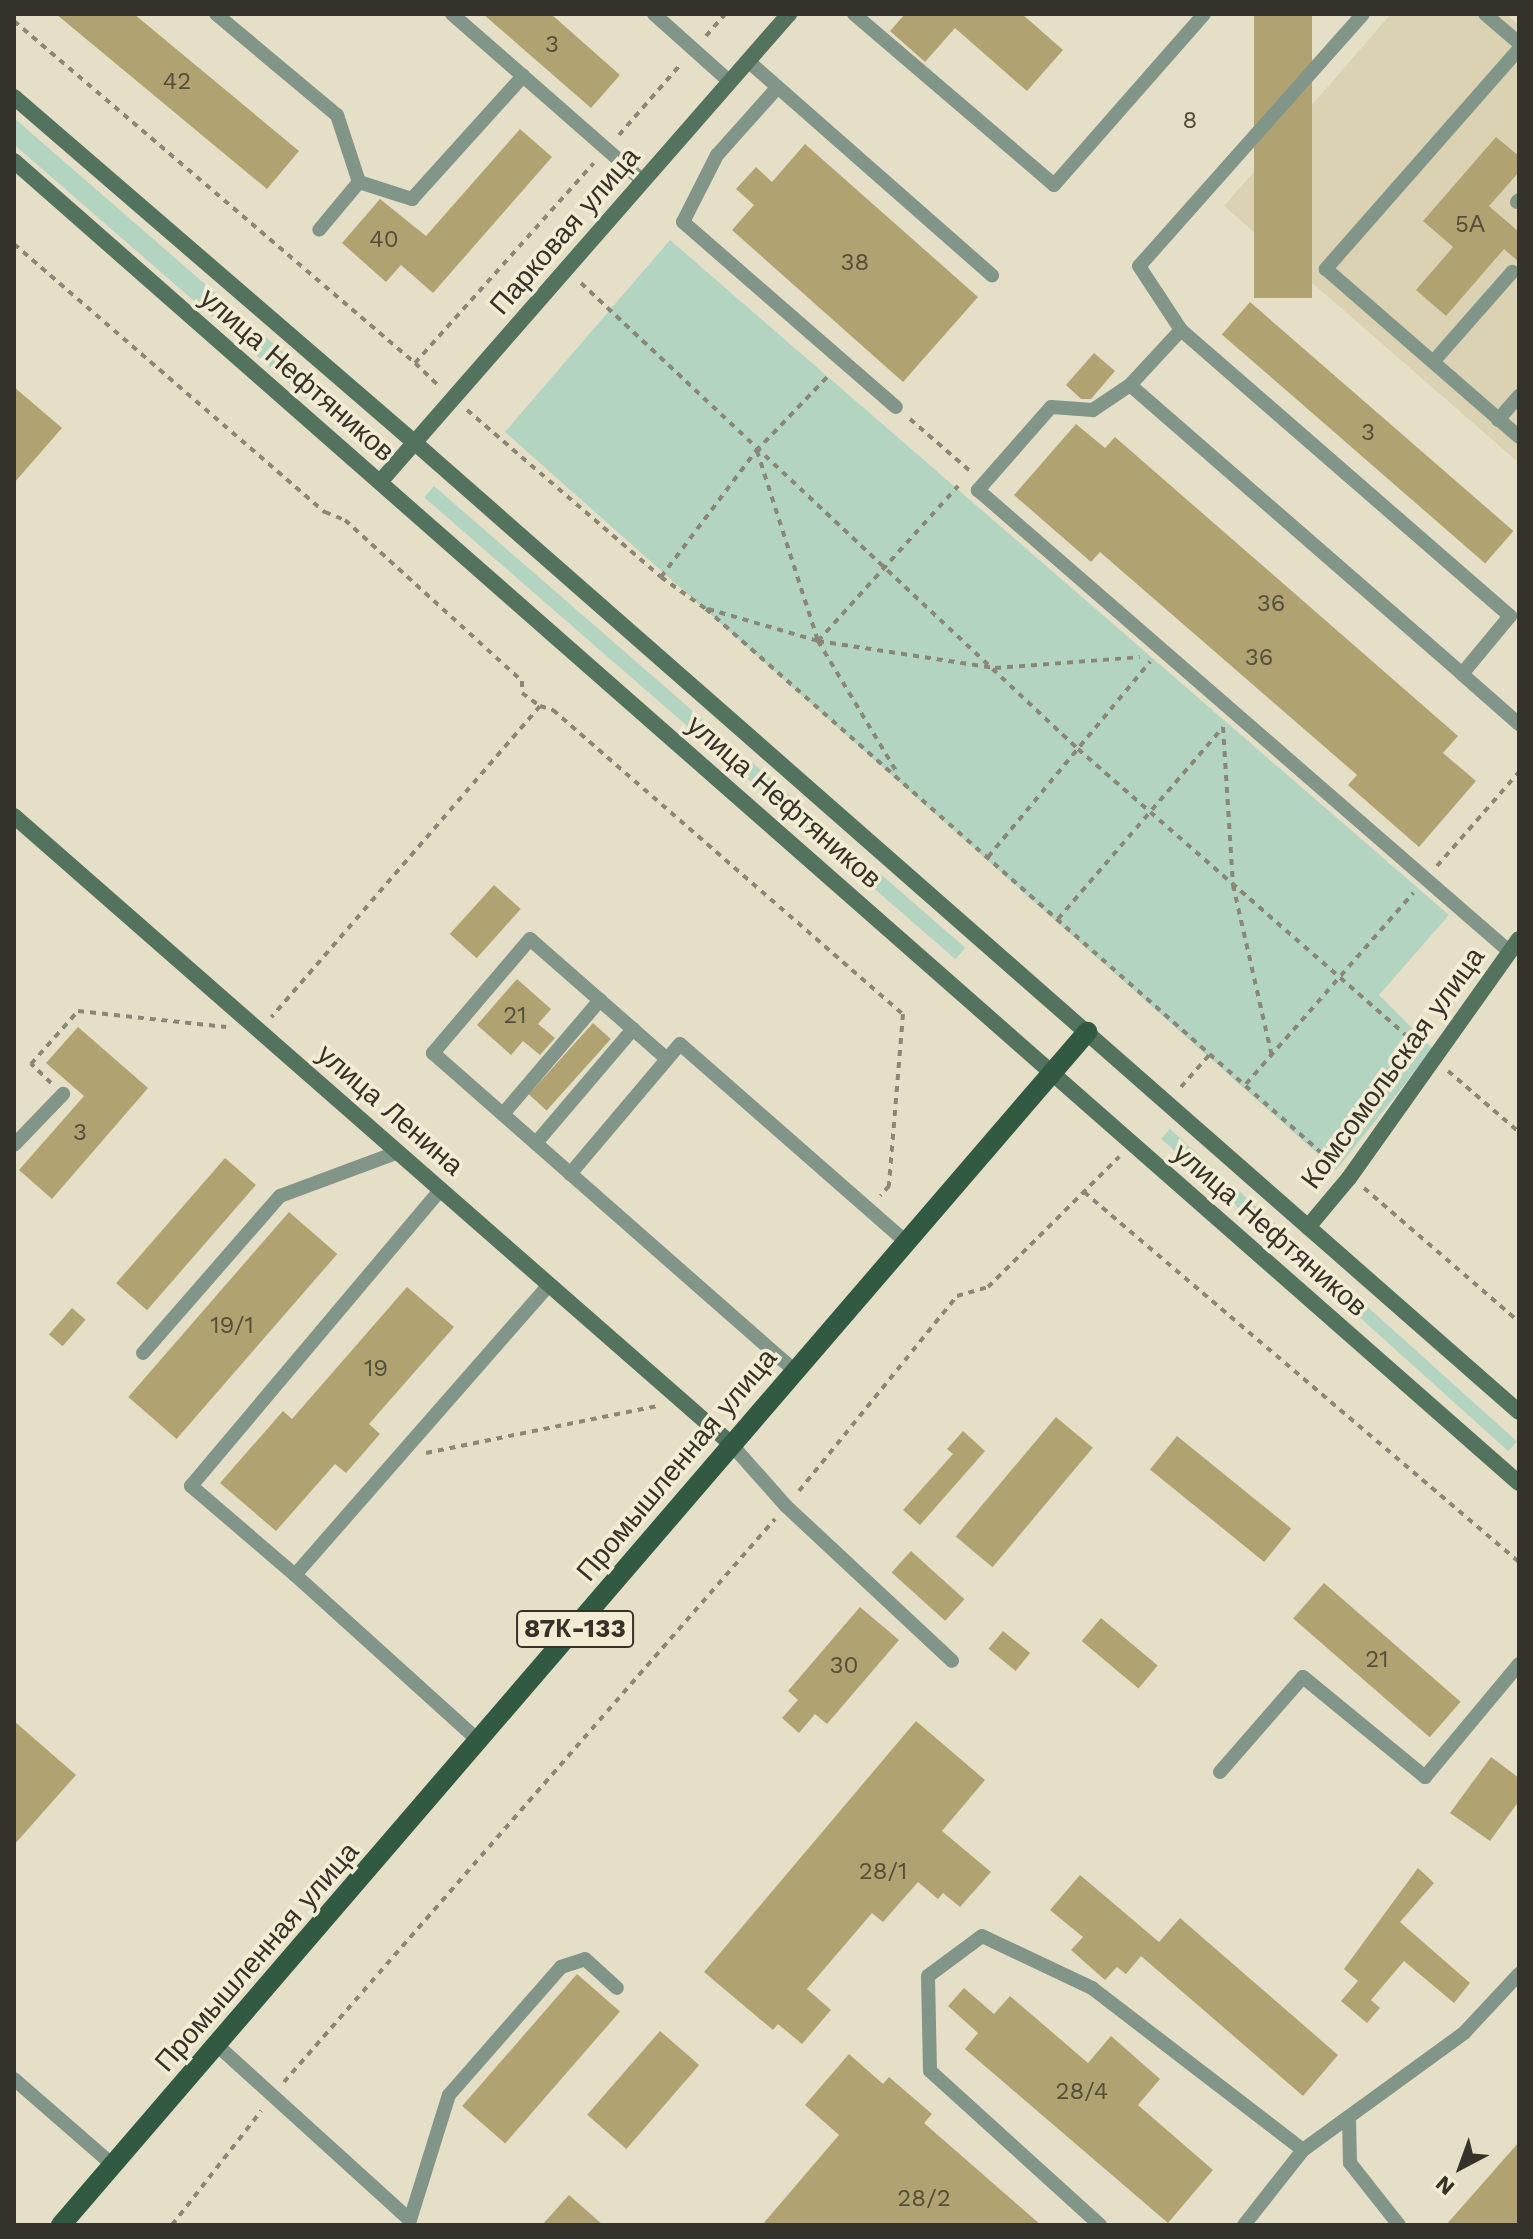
<!DOCTYPE html>
<html>
<head>
<meta charset="utf-8">
<style>
	body { margin:0 }
	#map { position:relative; width:1533px; height:2239px; overflow:hidden; background:#e6dfc7; font-family:"Work Sans",sans-serif }
	div>[style] { position:absolute }
	[style*='--x'] { left:calc(var(--x)*1px); top:calc(var(--y)*1px); width:calc(var(--w)*1px); rotate:calc(var(--a)*1deg) }
	.built>* { inset:0; background:#dbd2b3 }
	.green>* { inset:0; background:#b3d4c0; transform-origin:0 0 }
	.building>* { inset:0; background:#b1a371; transform-origin:0 0 }
	.path>* { height:4px; margin-top:-2px; transform-origin:0; background:repeating-linear-gradient(90deg,#8b8776 0 6px,transparent 0 12px) }
	.lane>* { height:14px; margin:-7px; padding:0 7px; transform-origin:7px; border-radius:7px; background:#819688 }
	.secondary>* { height:16px; margin:-8px; padding:0 8px; transform-origin:8px; border-radius:8px; background:#54735f }
	.primary>* { height:20px; margin:-10px; padding:0 10px; transform-origin:10px; border-radius:10px; background:#325a43 }
	span { translate:-50% -50%; white-space:nowrap; text-align:center; line-height:1.15; -webkit-text-stroke:7px #f3ecd4; paint-order:stroke }
	.number-label { font-size:24px; color:#544f3b }
	.number-label span { -webkit-text-stroke-width:0 }
	.shield-label span { padding:2px 6px; background:#f3ecd4; border:2px solid; border-radius:6px; -webkit-text-stroke-width:0 }
	.shield-label { font-size:26px; color:#353329; font-weight:700 }
	.street-label { font-size:28px; color:#353329 }
	.frame { position:absolute; inset:0; border:16px solid #353329; pointer-events:none }
	.north { position:absolute; left:1421px; top:2127px; width:80px; height:80px; -webkit-text-stroke:6px #f3ecd4; paint-order:stroke; rotate:221deg; font-size:22px; font-weight:700; line-height:32px; text-align:center; color:#353329 }
	.north::after { content:''; display:block; margin:auto; width:28px; height:36px; background:#353329; clip-path:polygon(50% 0,100% 100%,50% 72%,0 100%) }
</style>
</head>
<body>
<div id="map">
	<div class="built">
		<div style="clip-path:polygon(1391px 14px,1506px 14px,1519px 25px,1519px 463px,1224px 206px)"></div>
	</div>
	<div class="green">
		<div style="left:14px;top:118px;width:470px;height:20px;rotate:41deg"></div>
		<div style="clip-path:polygon(670px 240px,1449px 915px,1379px 995px,1433px 1049px,1336px 1170px,505px 432px)"></div>
		<div style="left:434px;top:486px;width:704px;height:15px;rotate:41deg"></div>
		<div style="left:1170px;top:1129px;width:467px;height:13px;rotate:42deg"></div>
	</div>
	<div class="building">
		<div style="clip-path:polygon(56px 14px,134px 14px,299px 151px,267px 189px)"></div>
		<div style="clip-path:polygon(483px 14px,551px 14px,620px 75px,591px 108px)"></div>
		<div style="clip-path:polygon(905px 14px,1022px 14px,1063px 50px,1027px 91px,955px 28px,925px 62px,890px 31px)"></div>
		<div style="left:1254px;top:14px;width:58px;height:284px"></div>
		<div style="clip-path:polygon(520px 129px,552px 157px,433px 293px,401px 265px,386px 282px,342px 243px,380px 199px,426px 236px)"></div>
		<div style="clip-path:polygon(1496px 137px,1519px 156px,1519px 172px,1489px 206px,1519px 232px,1519px 262px,1504px 249px,1446px 316px,1416px 290px,1453px 247px,1423px 221px)"></div>
		<div style="clip-path:polygon(805px 144px,978px 297px,903px 382px,732px 230px,754px 205px,736px 189px,756px 167px,772px 182px)"></div>
		<div style="left:1250px;top:302px;width:349px;height:43px;rotate:41deg"></div>
		<div style="clip-path:polygon(1094px 353px,1115px 371px,1091px 399px,1081px 399px,1066px 385px)"></div>
		<div style="clip-path:polygon(14px 387px,62px 428px,14px 483px)"></div>
		<div style="clip-path:polygon(1076px 424px,1105px 448px,1115px 437px,1458px 736px,1443px 753px,1476px 781px,1419px 847px,1348px 785px,1357px 775px,1100px 552px,1091px 562px,1014px 495px)"></div>
		<div style="left:494px;top:885px;width:36px;height:66px;rotate:42deg"></div>
		<div style="clip-path:polygon(517px 979px,551px 1009px,538px 1024px,555px 1038px,540px 1055px,523px 1041px,511px 1055px,477px 1025px)"></div>
		<div style="left:593px;top:1023px;width:24px;height:96px;rotate:42deg"></div>
		<div style="clip-path:polygon(78px 1027px,148px 1088px,52px 1199px,19px 1170px,84px 1096px,46px 1063px)"></div>
		<div style="left:225px;top:1158px;width:41px;height:166px;rotate:41deg"></div>
		<div style="left:289px;top:1212px;width:64px;height:245px;rotate:41deg"></div>
		<div style="clip-path:polygon(407px 1287px,454px 1327px,369px 1424px,380px 1434px,346px 1473px,335px 1464px,276px 1531px,220px 1483px,283px 1411px,292px 1419px)"></div>
		<div style="left:72px;top:1308px;width:18px;height:35px;rotate:41deg"></div>
		<div style="left:1056px;top:1417px;width:48px;height:156px;rotate:40deg"></div>
		<div style="clip-path:polygon(963px 1431px,985px 1451px,920px 1525px,903px 1510px,953px 1454px,947px 1449px)"></div>
		<div style="left:1177px;top:1436px;width:147px;height:43px;rotate:39deg"></div>
		<div style="left:911px;top:1551px;width:72px;height:29px;rotate:42deg"></div>
		<div style="left:1324px;top:1583px;width:181px;height:47px;rotate:41deg"></div>
		<div style="clip-path:polygon(860px 1607px,899px 1640px,827px 1724px,815px 1714px,799px 1733px,782px 1718px,798px 1700px,788px 1691px)"></div>
		<div style="left:1101px;top:1618px;width:74px;height:30px;rotate:40deg"></div>
		<div style="left:1003px;top:1631px;width:35px;height:23px;rotate:39deg"></div>
		<div style="clip-path:polygon(14px 1721px,76px 1775px,14px 1845px)"></div>
		<div style="clip-path:polygon(916px 1721px,985px 1780px,942px 1831px,991px 1872px,960px 1907px,943px 1893px,938px 1899px,918px 1882px,883px 1922px,872px 1913px,807px 1989px,831px 2010px,802px 2044px,778px 2024px,773px 2030px,704px 1972px)"></div>
		<div style="clip-path:polygon(1491px 1757px,1519px 1778px,1519px 1801px,1490px 1841px,1450px 1813px)"></div>
		<div style="clip-path:polygon(1418px 1868px,1434px 1883px,1400px 1922px,1470px 1983px,1454px 2003px,1404px 1961px,1371px 2000px,1380px 2008px,1367px 2023px,1341px 2001px,1358px 1981px,1344px 1969px)"></div>
		<div style="clip-path:polygon(1080px 1875px,1159px 1942px,1180px 1918px,1338px 2055px,1303px 2096px,1141px 1956px,1126px 1974px,1117px 1967px,1105px 1980px,1071px 1950px,1083px 1937px,1050px 1910px)"></div>
		<div style="left:577px;top:1974px;width:57px;height:175px;rotate:41deg"></div>
		<div style="clip-path:polygon(964px 1988px,994px 2014px,1010px 1996px,1088px 2063px,1111px 2036px,1160px 2079px,1138px 2105px,1213px 2170px,1168px 2223px,965px 2049px,978px 2033px,948px 2006px)"></div>
		<div style="left:660px;top:2031px;width:52px;height:111px;rotate:41deg"></div>
		<div style="clip-path:polygon(849px 2054px,883px 2084px,889px 2077px,932px 2114px,924px 2123px,1041px 2225px,762px 2225px,839px 2135px,805px 2105px)"></div>
		<div style="clip-path:polygon(1519px 2142px,1519px 2225px,1446px 2225px)"></div>
		<div style="clip-path:polygon(569px 2195px,603px 2225px,542px 2225px)"></div>
	</div>
	<div class="path">
		<div style="--x:14;--y:21;--w:527;--a:40.46"></div>
		<div style="--x:415;--y:363;--w:268;--a:-48.2"></div>
		<div style="--x:706;--y:36;--w:29;--a:-49"></div>
		<div style="--x:619;--y:135;--w:94;--a:-48.9"></div>
		<div style="--x:14;--y:244;--w:411;--a:40.8"></div>
		<div style="--x:325;--y:512;--w:22;--a:22"></div>
		<div style="--x:345;--y:520;--w:239;--a:42.3"></div>
		<div style="--x:522;--y:681;--w:12;--a:90"></div>
		<div style="--x:522;--y:693;--w:22;--a:36"></div>
		<div style="--x:540;--y:706;--w:411;--a:130.8"></div>
		<div style="--x:581;--y:283;--w:681;--a:43.16"></div>
		<div style="--x:1078;--y:749;--w:454;--a:41.1"></div>
		<div style="--x:415;--y:363;--w:33;--a:44"></div>
		<div style="--x:467;--y:410;--w:256;--a:40.7"></div>
		<div style="--x:661;--y:577;--w:55;--a:35.4"></div>
		<div style="--x:706;--y:609;--w:840;--a:41.47"></div>
		<div style="--x:910;--y:419;--w:79;--a:40.9"></div>
		<div style="--x:757;--y:451;--w:200;--a:72.2"></div>
		<div style="--x:818;--y:641;--w:155;--a:59"></div>
		<div style="--x:661;--y:577;--w:158;--a:-53"></div>
		<div style="--x:756;--y:451;--w:108;--a:-46.1"></div>
		<div style="--x:708;--y:609;--w:115;--a:16.2"></div>
		<div style="--x:818;--y:641;--w:179;--a:8.7"></div>
		<div style="--x:995;--y:668;--w:145;--a:-4.3"></div>
		<div style="--x:818;--y:641;--w:209;--a:-47.9"></div>
		<div style="--x:540;--y:706;--w:14;--a:17"></div>
		<div style="--x:553;--y:710;--w:464;--a:41"></div>
		<div style="--x:903;--y:1014;--w:173;--a:94.7"></div>
		<div style="--x:889;--y:1186;--w:13;--a:132"></div>
		<div style="--x:1223;--y:727;--w:158;--a:86.4"></div>
		<div style="--x:1233;--y:885;--w:175;--a:77.2"></div>
		<div style="--x:988;--y:857;--w:254;--a:-50.3"></div>
		<div style="--x:1437;--y:866;--w:125;--a:-48.9"></div>
		<div style="--x:1058;--y:919;--w:253;--a:-49.3"></div>
		<div style="--x:1448;--y:1071;--w:94;--a:40.7"></div>
		<div style="--x:51;--y:1083;--w:28;--a:-136"></div>
		<div style="--x:31;--y:1064;--w:71;--a:-48.4"></div>
		<div style="--x:78;--y:1011;--w:149;--a:6.2"></div>
		<div style="--x:1246;--y:1084;--w:254;--a:-48.8"></div>
		<div style="--x:1181;--y:1087;--w:45;--a:-48.6"></div>
		<div style="--x:1364;--y:1188;--w:205;--a:40.8"></div>
		<div style="--x:1084;--y:1192;--w:571;--a:40.38"></div>
		<div style="--x:426;--y:1453;--w:236;--a:-11.5"></div>
		<div style="--x:799;--y:1491;--w:251;--a:-51"></div>
		<div style="--x:957;--y:1296;--w:32;--a:-16"></div>
		<div style="--x:988;--y:1287;--w:185;--a:-44.8"></div>
		<div style="--x:284;--y:2082;--w:747;--a:-48.91"></div>
		<div style="--x:172;--y:2225;--w:145;--a:-52"></div>
	</div>
	<div class="lane">
		<div style="--x:216;--y:14;--w:158;--a:39.9"></div>
		<div style="--x:337;--y:115;--w:71;--a:71.8"></div>
		<div style="--x:359;--y:182;--w:62;--a:129.8"></div>
		<div style="--x:452;--y:14;--w:94;--a:41.1"></div>
		<div style="--x:654;--y:14;--w:102;--a:41.8"></div>
		<div style="--x:854;--y:14;--w:263;--a:40.5"></div>
		<div style="--x:1054;--y:185;--w:227;--a:-48.7"></div>
		<div style="--x:1363;--y:14;--w:337;--a:131.6"></div>
		<div style="--x:1139;--y:266;--w:77;--a:56.7"></div>
		<div style="--x:1181;--y:330;--w:436;--a:41"></div>
		<div style="--x:1510;--y:616;--w:75;--a:129.6"></div>
		<div style="--x:1462;--y:674;--w:76;--a:41.3"></div>
		<div style="--x:1485;--y:14;--w:45;--a:40.5"></div>
		<div style="--x:1519;--y:49;--w:293;--a:131.3"></div>
		<div style="--x:1326;--y:269;--w:256;--a:41"></div>
		<div style="--x:748;--y:61;--w:325;--a:41.3"></div>
		<div style="--x:777;--y:88;--w:90;--a:131.8"></div>
		<div style="--x:717;--y:155;--w:75;--a:116.9"></div>
		<div style="--x:683;--y:222;--w:282;--a:41"></div>
		<div style="--x:359;--y:182;--w:56;--a:17.8"></div>
		<div style="--x:412;--y:199;--w:166;--a:-47.9"></div>
		<div style="--x:523;--y:76;--w:159;--a:41.2"></div>
		<div style="--x:1517;--y:202;--w:3;--a:-45"></div>
		<div style="--x:1181;--y:330;--w:75;--a:132.8"></div>
		<div style="--x:1130;--y:385;--w:45;--a:146"></div>
		<div style="--x:1093;--y:410;--w:42;--a:-175.9"></div>
		<div style="--x:1051;--y:407;--w:111;--a:131.3"></div>
		<div style="--x:978;--y:490;--w:705;--a:40.97"></div>
		<div style="--x:1433;--y:362;--w:120;--a:-48.7"></div>
		<div style="--x:1130;--y:385;--w:440;--a:41"></div>
		<div style="--x:1498;--y:420;--w:32;--a:-49"></div>
		<div style="--x:667;--y:1059;--w:182;--a:-138.8"></div>
		<div style="--x:530;--y:939;--w:150;--a:130.4"></div>
		<div style="--x:433;--y:1053;--w:480;--a:41.3"></div>
		<div style="--x:503;--y:1114;--w:150;--a:-49.6"></div>
		<div style="--x:536;--y:1143;--w:150;--a:-49.6"></div>
		<div style="--x:14;--y:1145;--w:71;--a:-46.1"></div>
		<div style="--x:570;--y:1174;--w:170;--a:-49.8"></div>
		<div style="--x:680;--y:1044;--w:299;--a:41.2"></div>
		<div style="--x:143;--y:1353;--w:208;--a:-48.9"></div>
		<div style="--x:280;--y:1196;--w:126;--a:-20.4"></div>
		<div style="--x:731;--y:1444;--w:83;--a:48.4"></div>
		<div style="--x:786;--y:1506;--w:227;--a:43"></div>
		<div style="--x:295;--y:1575;--w:137;--a:-139.4"></div>
		<div style="--x:191;--y:1486;--w:388;--a:-49.9"></div>
		<div style="--x:480;--y:1742;--w:249;--a:-137.9"></div>
		<div style="--x:295;--y:1575;--w:386;--a:-48.8"></div>
		<div style="--x:1220;--y:1772;--w:126;--a:-48.9"></div>
		<div style="--x:1303;--y:1677;--w:158;--a:39.3"></div>
		<div style="--x:1425;--y:1777;--w:147;--a:-50.2"></div>
		<div style="--x:218;--y:2046;--w:259;--a:42.2"></div>
		<div style="--x:410;--y:2220;--w:131;--a:-72.7"></div>
		<div style="--x:449;--y:2095;--w:170;--a:-48.8"></div>
		<div style="--x:561;--y:1967;--w:25;--a:-18"></div>
		<div style="--x:585;--y:1959;--w:43;--a:42.2"></div>
		<div style="--x:14;--y:2079;--w:131;--a:41"></div>
		<div style="--x:1349;--y:2117;--w:46;--a:88.8"></div>
		<div style="--x:1350;--y:2163;--w:79;--a:51.7"></div>
		<div style="--x:1100;--y:2225;--w:229;--a:-137.8"></div>
		<div style="--x:930;--y:2071;--w:95;--a:-91.2"></div>
		<div style="--x:928;--y:1976;--w:67;--a:-36.5"></div>
		<div style="--x:982;--y:1936;--w:122;--a:25.3"></div>
		<div style="--x:1092;--y:1988;--w:266;--a:37.5"></div>
		<div style="--x:1244;--y:2225;--w:95;--a:-51.8"></div>
		<div style="--x:1303;--y:2150;--w:199;--a:-36"></div>
		<div style="--x:1464;--y:2033;--w:81;--a:-47"></div>
	</div>
	<div class="secondary">
		<div style="--x:14;--y:97;--w:528;--a:40.78"></div>
		<div style="--x:414;--y:442;--w:1470;--a:41.28"></div>
		<div style="--x:14;--y:161;--w:2003;--a:41.3"></div>
		<div style="--x:380;--y:482;--w:622;--a:-48.85"></div>
		<div style="--x:14;--y:816;--w:953;--a:41.21"></div>
		<div style="--x:1308;--y:1227;--w:64;--a:-50.1"></div>
		<div style="--x:1349;--y:1178;--w:293;--a:-54.6"></div>
	</div>
	<div class="primary">
		<div style="--x:61;--y:2225;--w:1574;--a:-49.3"></div>
	</div>
	<div class="number-label">
		<span style="left:552px;top:45px">3</span>
		<span style="left:177px;top:82px">42</span>
		<span style="left:1190px;top:121px">8</span>
		<span style="left:1470px;top:225px">5А</span>
		<span style="left:384px;top:240px">40</span>
		<span style="left:855px;top:263px">38</span>
		<span style="left:1368px;top:433px">3</span>
		<span style="left:1271px;top:604px">36</span>
		<span style="left:1259px;top:658px">36</span>
		<span style="left:515px;top:1016px">21</span>
		<span style="left:80px;top:1133px">3</span>
		<span style="left:232px;top:1326px">19/1</span>
		<span style="left:376px;top:1369px">19</span>
		<span style="left:1377px;top:1660px">21</span>
		<span style="left:844px;top:1666px">30</span>
		<span style="left:883px;top:1872px">28/1</span>
		<span style="left:1082px;top:2092px">28/4</span>
		<span style="left:924px;top:2199px">28/2</span>
	</div>
	<div class="shield-label">
		<span style="left:575px;top:1629px">87К-133</span>
	</div>
	<div class="street-label">
		<span style="left:565px;top:231px;rotate:-49deg">Парковая улица</span>
		<span style="left:297px;top:375px;rotate:41deg">улица Нефтяников</span>
		<span style="left:784px;top:802px;rotate:41deg">улица Нефтяников</span>
		<span style="left:1393px;top:1068px;rotate:-54deg">Комсомольская улица</span>
		<span style="left:390px;top:1110px;rotate:41deg">улица Ленина</span>
		<span style="left:1270px;top:1230px;rotate:41deg">улица Нефтяников</span>
		<span style="left:677px;top:1465px;rotate:-50deg">Промышленная улица</span>
		<span style="left:257px;top:1957px;rotate:-49deg">Промышленная улица</span>
	</div>
	<div class="frame"></div>
	<div class="north">N</div>
</div>
</body>
</html>
